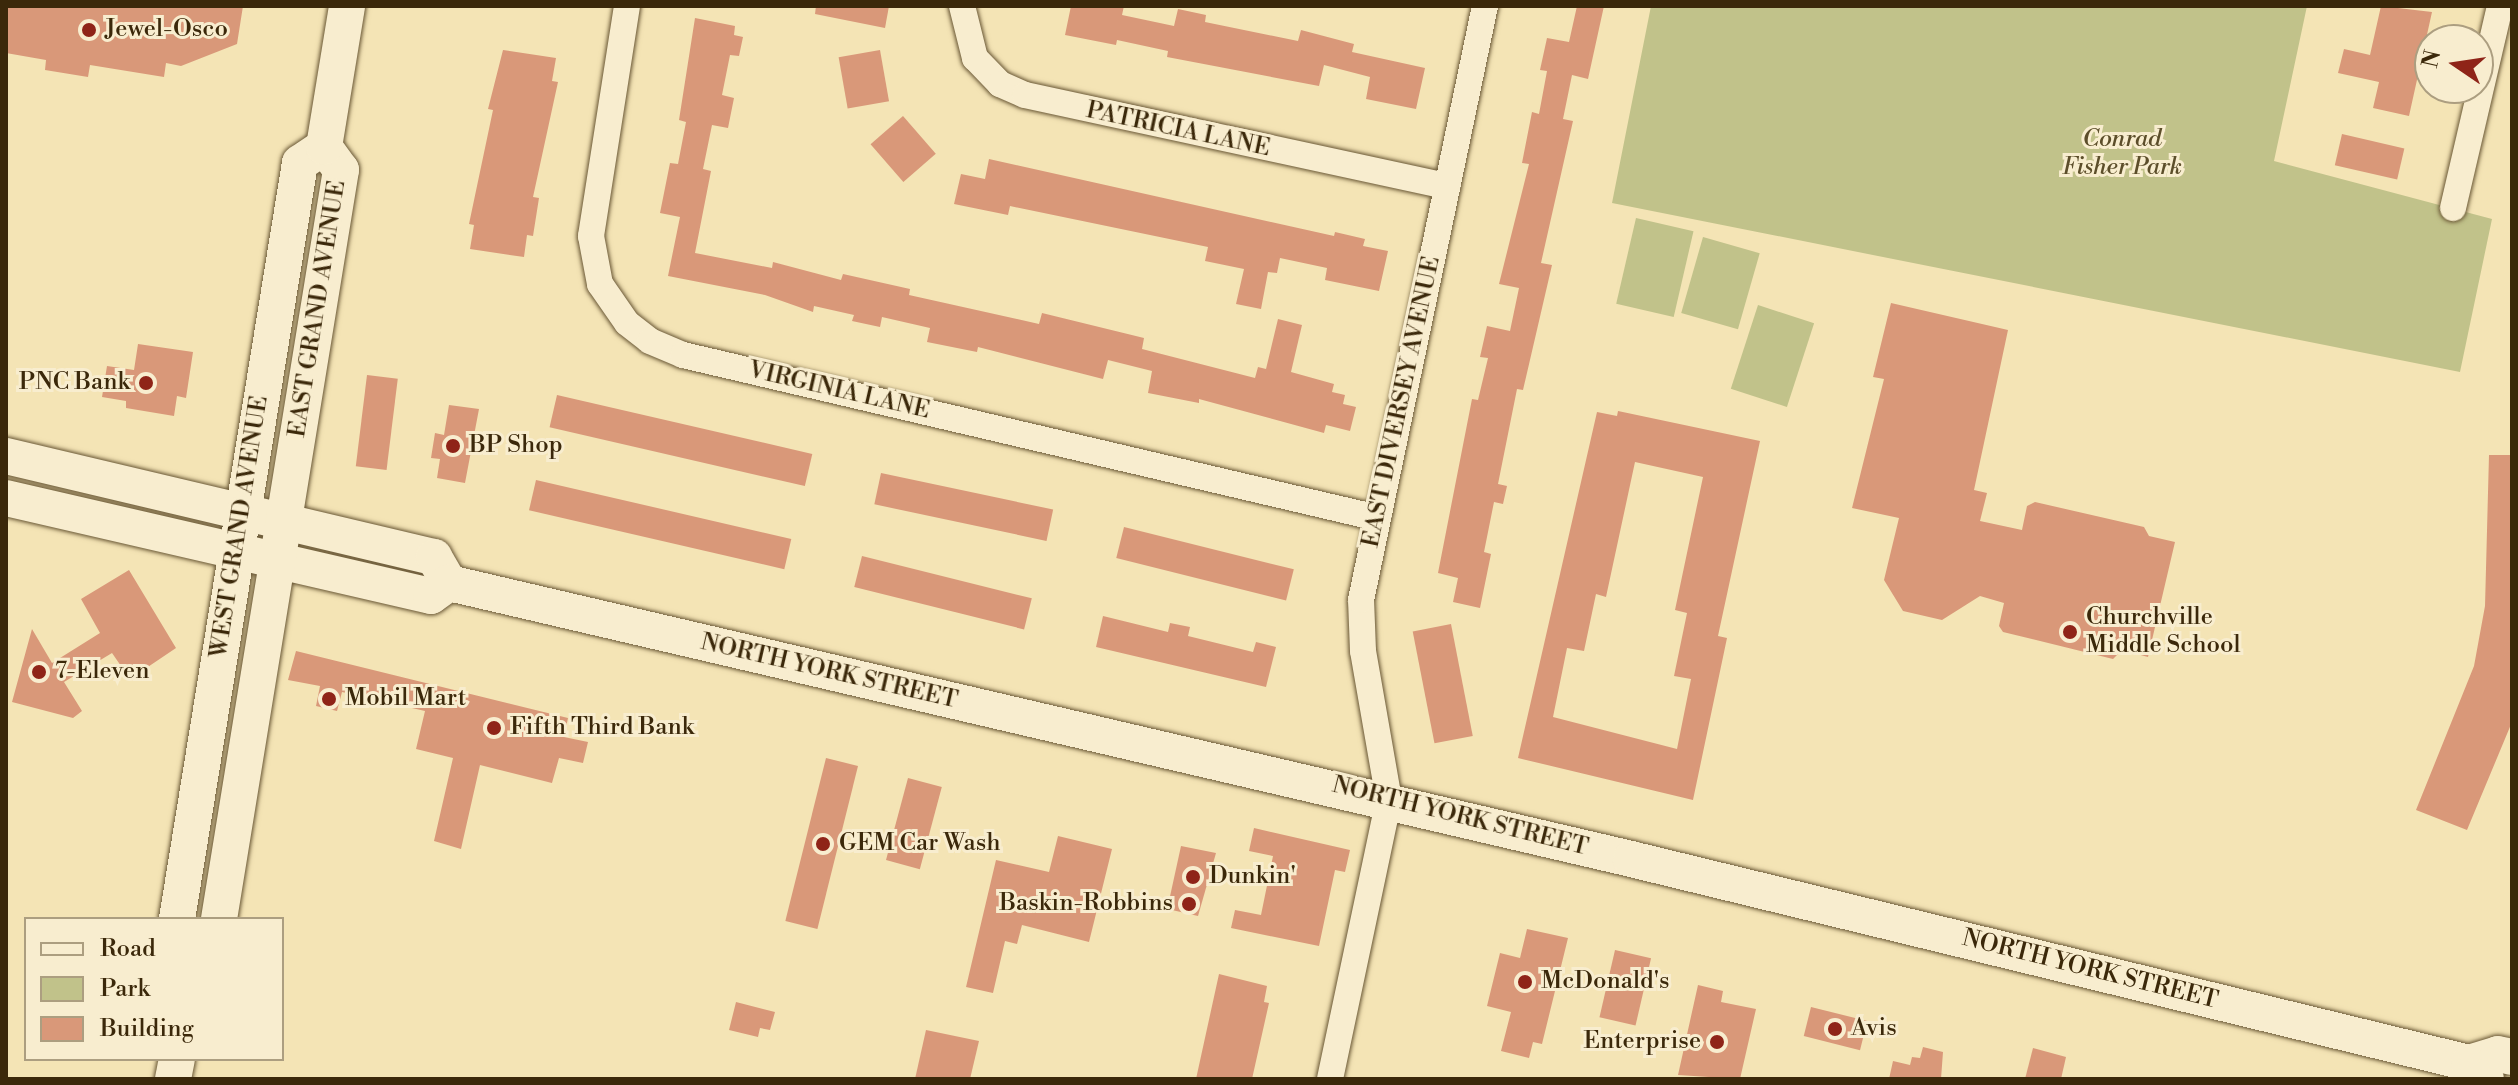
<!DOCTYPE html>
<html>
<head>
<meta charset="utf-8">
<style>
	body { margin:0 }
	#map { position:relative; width:2518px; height:1085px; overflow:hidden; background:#f4e4b5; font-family:"Libre Bodoni",serif }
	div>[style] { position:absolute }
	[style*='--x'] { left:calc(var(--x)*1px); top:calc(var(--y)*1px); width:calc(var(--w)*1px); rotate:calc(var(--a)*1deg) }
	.green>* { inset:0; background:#c1c28a; transform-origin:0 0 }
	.building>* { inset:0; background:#d99879; transform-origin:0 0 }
	.roads { filter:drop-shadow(0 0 2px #695735) drop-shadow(0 0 2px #695735) }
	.street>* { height:26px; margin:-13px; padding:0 13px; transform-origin:13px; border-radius:13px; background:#f8edcf }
	.secondary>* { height:36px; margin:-18px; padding:0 18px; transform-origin:18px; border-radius:18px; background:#f8edcf }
	.dots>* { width:22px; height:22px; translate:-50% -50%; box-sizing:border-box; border:4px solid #f8edcf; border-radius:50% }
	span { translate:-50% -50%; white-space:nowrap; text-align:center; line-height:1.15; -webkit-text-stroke:6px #f8edcf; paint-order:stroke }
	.poi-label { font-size:24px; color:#3b280a }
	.left { translate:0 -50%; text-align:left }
	.right { translate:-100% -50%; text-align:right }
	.street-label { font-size:24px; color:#3b280a }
	.park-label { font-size:24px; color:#5c4e2a; font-style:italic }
	.frame { position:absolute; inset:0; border:8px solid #3b280a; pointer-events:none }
	.legend { position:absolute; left:24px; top:917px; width:260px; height:144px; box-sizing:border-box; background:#f8edcf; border:2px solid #ac9e80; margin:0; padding:10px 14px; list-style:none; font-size:24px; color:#3b280a }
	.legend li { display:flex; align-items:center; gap:16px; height:40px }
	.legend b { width:40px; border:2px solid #ac9e80 }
	.north { position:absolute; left:2414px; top:24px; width:80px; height:80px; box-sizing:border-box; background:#f8edcf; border:2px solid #ac9e80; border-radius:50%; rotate:283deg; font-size:22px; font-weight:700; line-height:32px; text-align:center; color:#3b280a }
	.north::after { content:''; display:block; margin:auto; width:28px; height:36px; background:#8f2418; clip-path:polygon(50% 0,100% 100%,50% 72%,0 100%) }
</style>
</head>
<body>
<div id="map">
	<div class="green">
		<div style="clip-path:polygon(1651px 6px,2307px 6px,2274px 161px,2492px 219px,2460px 372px,1612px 203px)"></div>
		<div style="left:1636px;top:218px;width:59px;height:88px;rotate:13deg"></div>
		<div style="left:1703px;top:237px;width:59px;height:79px;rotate:16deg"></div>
		<div style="left:1758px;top:305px;width:59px;height:88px;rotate:18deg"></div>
	</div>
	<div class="building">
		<div style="clip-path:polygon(6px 6px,243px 6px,237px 44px,181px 66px,166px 63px,164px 77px,90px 65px,88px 77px,45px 70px,46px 60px,6px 53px)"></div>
		<div style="clip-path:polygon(816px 6px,889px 6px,885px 28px,815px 14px)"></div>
		<div style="clip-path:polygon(1071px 6px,1124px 6px,1122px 15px,1174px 26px,1178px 9px,1206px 15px,1205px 22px,1298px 41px,1301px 30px,1354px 44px,1352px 52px,1425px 68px,1416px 109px,1366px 99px,1370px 77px,1324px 65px,1319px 86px,1167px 57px,1168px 51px,1117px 40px,1116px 45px,1065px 35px)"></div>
		<div style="clip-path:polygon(1577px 6px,1604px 6px,1588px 79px,1572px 75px,1563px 119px,1573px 121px,1541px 263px,1552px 265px,1523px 390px,1517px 389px,1498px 484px,1507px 486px,1503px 504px,1494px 502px,1484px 552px,1491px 554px,1480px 608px,1453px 602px,1458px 578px,1438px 573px,1472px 399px,1478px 400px,1488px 358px,1480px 357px,1487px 326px,1510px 331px,1519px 288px,1499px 284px,1529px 164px,1522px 163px,1532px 112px,1539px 114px,1547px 71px,1540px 70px,1547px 38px,1569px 42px)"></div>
		<div style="clip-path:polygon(2381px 6px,2432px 12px,2409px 116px,2373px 108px,2379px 82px,2338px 73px,2344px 49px,2370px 55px)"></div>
		<div style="clip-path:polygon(695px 18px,735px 26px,734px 35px,743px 37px,739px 56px,730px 55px,722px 95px,734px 98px,728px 128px,712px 125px,703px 169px,711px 171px,695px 253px,772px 268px,773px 262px,841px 280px,843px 274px,910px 289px,909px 295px,1039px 324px,1042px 313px,1144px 338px,1142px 349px,1255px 378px,1258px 367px,1266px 369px,1278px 319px,1302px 325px,1291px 372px,1334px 384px,1332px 392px,1345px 395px,1343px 404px,1356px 407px,1350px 431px,1326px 425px,1324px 433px,1199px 399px,1199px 403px,1148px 393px,1152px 371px,1108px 360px,1103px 379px,978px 347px,977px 352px,927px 342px,930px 328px,882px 317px,880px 327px,852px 321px,854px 315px,814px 306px,813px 312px,765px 295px,668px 276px,680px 217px,660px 213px,670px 163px,678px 164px,686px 122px,679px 120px)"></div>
		<div style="clip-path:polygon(503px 50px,556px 58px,552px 81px,558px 82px,533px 197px,539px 198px,533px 236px,527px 235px,524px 257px,470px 249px,474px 225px,469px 224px,493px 110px,488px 109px)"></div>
		<div style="left:880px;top:50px;width:52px;height:42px;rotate:80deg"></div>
		<div style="left:903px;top:116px;width:50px;height:43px;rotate:49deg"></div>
		<div style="left:2342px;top:134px;width:64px;height:32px;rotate:13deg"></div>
		<div style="clip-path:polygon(989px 159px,1334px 236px,1335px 232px,1365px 239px,1363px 246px,1388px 251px,1379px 291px,1325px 280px,1327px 268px,1280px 258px,1277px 273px,1268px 272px,1261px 309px,1236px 304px,1244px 269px,1205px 261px,1208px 247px,1010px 206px,1008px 215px,954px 204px,961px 174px,985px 179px)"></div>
		<div style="clip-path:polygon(1891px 303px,2008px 330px,1974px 490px,1987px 493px,1980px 521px,2022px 530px,2027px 506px,2035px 502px,2144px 527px,2149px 536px,2175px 542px,2148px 657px,2122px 650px,2113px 659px,2003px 632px,1999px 626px,2004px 603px,1980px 596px,1942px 620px,1903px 611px,1884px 580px,1899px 518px,1852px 508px,1884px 379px,1873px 377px)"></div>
		<div style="clip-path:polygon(138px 344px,193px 352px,186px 398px,177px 396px,174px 416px,126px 408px,126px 401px,102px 397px,107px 366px,134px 370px)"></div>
		<div style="left:367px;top:375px;width:31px;height:92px;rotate:7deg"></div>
		<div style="left:557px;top:395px;width:262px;height:33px;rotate:13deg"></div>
		<div style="clip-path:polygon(449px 405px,479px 409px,465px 483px,437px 478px,440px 459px,431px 458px,435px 433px,444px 435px)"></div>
		<div style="clip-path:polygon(evenodd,1618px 411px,1760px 441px,1718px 636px,1727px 638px,1693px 800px,1518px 758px,1597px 412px,1617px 416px,1618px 411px,1635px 462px,1703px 477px,1675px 610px,1687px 613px,1674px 676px,1691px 679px,1677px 749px,1553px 717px,1567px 648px,1584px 651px,1596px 594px,1606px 597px,1635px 462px)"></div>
		<div style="clip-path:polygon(2489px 455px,2512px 455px,2512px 722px,2467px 830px,2416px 810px,2474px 666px,2485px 606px)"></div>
		<div style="left:881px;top:473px;width:176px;height:32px;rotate:12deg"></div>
		<div style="left:536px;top:480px;width:262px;height:31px;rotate:13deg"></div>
		<div style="left:1124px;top:527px;width:175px;height:32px;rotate:14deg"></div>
		<div style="left:862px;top:556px;width:175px;height:32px;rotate:14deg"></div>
		<div style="clip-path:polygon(129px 570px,176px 648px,130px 679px,112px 653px,64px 682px,82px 711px,73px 718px,12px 702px,32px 629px,52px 663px,100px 633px,81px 599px)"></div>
		<div style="clip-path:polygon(1103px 616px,1168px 632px,1170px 623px,1190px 627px,1188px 636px,1253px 652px,1256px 642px,1276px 647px,1266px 687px,1096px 647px)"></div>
		<div style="left:1451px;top:624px;width:114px;height:39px;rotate:79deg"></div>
		<div style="clip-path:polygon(296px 651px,568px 718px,564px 737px,588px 742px,583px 763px,559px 758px,552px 783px,480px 765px,461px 849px,434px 841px,453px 758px,416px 749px,425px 711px,342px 692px,337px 711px,316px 706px,320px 686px,288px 680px)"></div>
		<div style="left:826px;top:758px;width:33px;height:168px;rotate:14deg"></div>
		<div style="left:908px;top:778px;width:35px;height:85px;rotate:15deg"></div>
		<div style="clip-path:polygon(1254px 828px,1350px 850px,1345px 872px,1335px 870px,1319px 946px,1231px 928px,1235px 910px,1261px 915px,1273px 856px,1249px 851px)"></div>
		<div style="clip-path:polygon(1058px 836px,1112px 849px,1089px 942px,1022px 925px,1017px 944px,1005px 941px,993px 993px,966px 987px,996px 860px,1049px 872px)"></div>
		<div style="clip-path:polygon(1181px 846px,1216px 853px,1198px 916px,1172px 910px,1169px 901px)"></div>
		<div style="clip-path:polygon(1527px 929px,1568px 938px,1542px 1044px,1533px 1042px,1529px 1058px,1501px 1051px,1511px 1012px,1487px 1006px,1500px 953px,1520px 958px)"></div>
		<div style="left:1615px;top:950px;width:37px;height:69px;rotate:13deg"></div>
		<div style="clip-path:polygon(1219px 974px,1267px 986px,1264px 1002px,1269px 1003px,1252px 1079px,1196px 1079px)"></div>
		<div style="clip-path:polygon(1698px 985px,1723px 991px,1721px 1002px,1756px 1009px,1740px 1079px,1678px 1075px)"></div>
		<div style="clip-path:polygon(736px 1002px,775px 1012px,770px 1030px,760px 1028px,758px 1037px,729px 1030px)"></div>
		<div style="left:1811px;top:1007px;width:58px;height:30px;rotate:14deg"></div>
		<div style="clip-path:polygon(926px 1030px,979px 1041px,970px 1079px,915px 1079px)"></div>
		<div style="clip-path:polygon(1923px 1047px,1943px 1052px,1941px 1079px,1889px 1079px,1893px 1061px,1910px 1065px,1912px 1057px,1920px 1058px)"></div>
		<div style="clip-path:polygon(2033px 1048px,2066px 1057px,2061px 1079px,2025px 1079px)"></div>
	</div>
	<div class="roads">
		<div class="street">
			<div style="--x:627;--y:6;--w:233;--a:98.9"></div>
			<div style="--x:591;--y:236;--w:49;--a:79.4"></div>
			<div style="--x:600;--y:284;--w:47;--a:55.3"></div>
			<div style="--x:627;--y:323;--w:29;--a:38"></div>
			<div style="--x:650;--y:341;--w:36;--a:23"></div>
			<div style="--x:683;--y:355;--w:714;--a:13.2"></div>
			<div style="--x:962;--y:6;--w:54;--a:76"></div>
			<div style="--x:975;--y:58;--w:36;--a:46"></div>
			<div style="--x:1000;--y:84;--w:27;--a:24"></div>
			<div style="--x:1025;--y:95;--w:432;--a:12.2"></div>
			<div style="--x:2453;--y:208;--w:207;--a:-76.9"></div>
			<div style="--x:1330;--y:1079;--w:285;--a:-78.1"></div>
			<div style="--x:1389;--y:800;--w:151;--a:-99.9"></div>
			<div style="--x:1363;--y:651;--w:51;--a:-92.2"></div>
			<div style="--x:1361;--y:600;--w:607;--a:-78.21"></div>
		</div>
		<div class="secondary">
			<div style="--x:6;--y:456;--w:440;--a:13.3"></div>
			<div style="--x:434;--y:557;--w:30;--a:60"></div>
			<div style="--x:449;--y:583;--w:1214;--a:13.14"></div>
			<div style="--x:1631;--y:859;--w:862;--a:13.68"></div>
			<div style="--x:2469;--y:1063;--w:23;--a:43"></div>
			<div style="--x:6;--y:498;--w:436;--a:13"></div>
			<div style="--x:431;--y:596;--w:22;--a:-36"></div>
			<div style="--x:177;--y:919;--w:766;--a:-80.76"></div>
			<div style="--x:300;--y:163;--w:29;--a:-34"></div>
			<div style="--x:219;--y:919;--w:759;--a:-80.75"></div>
			<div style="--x:341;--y:170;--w:29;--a:-126"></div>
			<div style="--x:324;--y:147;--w:143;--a:-80.7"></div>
			<div style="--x:2469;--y:1063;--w:30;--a:-17"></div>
			<div style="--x:2498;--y:1054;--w:14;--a:12"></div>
			<div style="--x:173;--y:1079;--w:20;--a:-79"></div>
		</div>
	</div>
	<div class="dots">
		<div style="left:89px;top:30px;background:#8f2418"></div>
		<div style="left:146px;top:383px;background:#8f2418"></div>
		<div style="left:453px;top:446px;background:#8f2418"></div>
		<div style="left:2070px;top:632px;background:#8f2418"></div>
		<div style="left:39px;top:672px;background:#8f2418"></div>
		<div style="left:329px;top:699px;background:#8f2418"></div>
		<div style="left:494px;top:728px;background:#8f2418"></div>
		<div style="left:823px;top:844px;background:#8f2418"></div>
		<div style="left:1193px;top:877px;background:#8f2418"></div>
		<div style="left:1189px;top:904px;background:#8f2418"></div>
		<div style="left:1525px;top:982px;background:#8f2418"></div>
		<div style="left:1835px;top:1029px;background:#8f2418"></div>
		<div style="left:1717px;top:1042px;background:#8f2418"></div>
	</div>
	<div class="poi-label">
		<span class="left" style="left:105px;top:30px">Jewel-Osco</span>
		<span class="right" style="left:130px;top:383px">PNC Bank</span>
		<span class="left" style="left:469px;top:446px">BP Shop</span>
		<span class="left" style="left:2086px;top:632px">Churchville<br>Middle School</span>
		<span class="left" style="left:55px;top:672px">7-Eleven</span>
		<span class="left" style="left:345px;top:699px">Mobil Mart</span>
		<span class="left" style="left:510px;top:728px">Fifth Third Bank</span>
		<span class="left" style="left:839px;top:844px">GEM Car Wash</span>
		<span class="left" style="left:1209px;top:877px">Dunkin'</span>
		<span class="right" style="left:1173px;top:904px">Baskin-Robbins</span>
		<span class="left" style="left:1541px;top:982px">McDonald's</span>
		<span class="left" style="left:1851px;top:1029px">Avis</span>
		<span class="right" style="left:1701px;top:1042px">Enterprise</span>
	</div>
	<div class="street-label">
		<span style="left:1178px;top:130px;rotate:12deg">PATRICIA LANE</span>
		<span style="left:318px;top:309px;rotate:-81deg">EAST GRAND AVENUE</span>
		<span style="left:839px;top:391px;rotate:13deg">VIRGINIA LANE</span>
		<span style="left:1402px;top:402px;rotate:-78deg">EAST DIVERSEY AVENUE</span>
		<span style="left:240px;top:527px;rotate:-81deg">WEST GRAND AVENUE</span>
		<span style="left:829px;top:672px;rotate:13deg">NORTH YORK STREET</span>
		<span style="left:1460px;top:817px;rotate:14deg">NORTH YORK STREET</span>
		<span style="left:2090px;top:970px;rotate:14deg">NORTH YORK STREET</span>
	</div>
	<div class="park-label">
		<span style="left:2122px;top:154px">Conrad<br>Fisher Park</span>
	</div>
	<div class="frame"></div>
	<ul class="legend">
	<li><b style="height:10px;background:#f8edcf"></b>Road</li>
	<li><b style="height:22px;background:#c1c28a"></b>Park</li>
	<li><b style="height:22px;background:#d99879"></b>Building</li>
	</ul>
	<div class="north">N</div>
</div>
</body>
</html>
